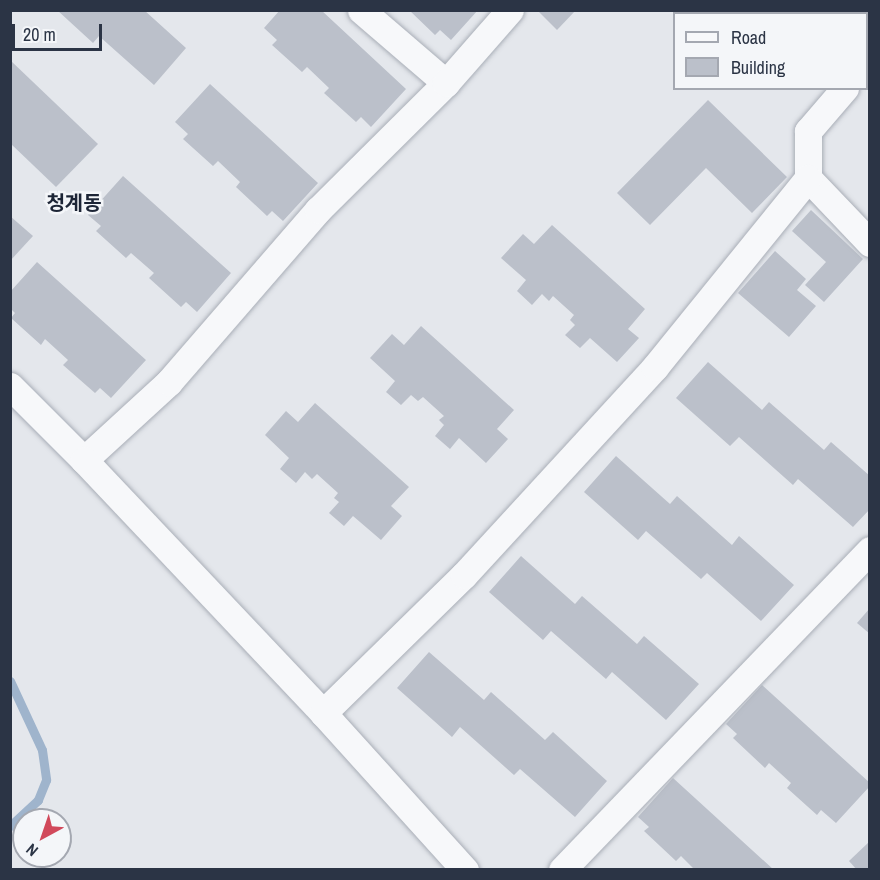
<!DOCTYPE html>
<html>
<head>
<meta charset="utf-8">
<style>
	body { margin:0 }
	#map { position:relative; width:880px; height:880px; overflow:hidden; background:#e4e7ec; font-family:"Archivo Narrow","Noto Sans KR",sans-serif }
	div>[style] { position:absolute }
	[style*='--x'] { left:calc(var(--x)*1px); top:calc(var(--y)*1px); width:calc(var(--w)*1px); rotate:calc(var(--a)*1deg) }
	.stream>* { height:9px; margin:-4.5px; padding:0 4.5px; transform-origin:4.5px; border-radius:4.5px; background:#9fb4cc }
	.building>* { inset:0; background:#bbc0ca }
	.roads { filter:drop-shadow(0 0 2px #a9aeb7) drop-shadow(0 0 2px #a9aeb7) }
	.street>* { height:27px; margin:-13.5px; padding:0 13.5px; transform-origin:13.5px; border-radius:13.5px; background:#f7f8fa }
	span { translate:-50% -50%; white-space:nowrap; text-align:center; line-height:1.15; -webkit-text-stroke:5px #f4f6f9; paint-order:stroke }
	.quarter-label { font-size:20px; color:#1d2536; font-weight:700 }
	.frame { position:absolute; inset:0; border:12px solid #2b3445; pointer-events:none }
	.legend { position:absolute; left:673px; top:12px; width:195px; height:78px; box-sizing:border-box; background:#f4f6f9; border:2px solid #a4a8b1; margin:0; padding:8px 10px; list-style:none; font-size:18px; color:#2b3445 }
	.legend li { display:flex; align-items:center; gap:12px; height:30px }
	.legend b { width:30px; border:2px solid #a4a8b1 }
	.north { position:absolute; left:12px; top:808px; width:60px; height:60px; box-sizing:border-box; background:#f4f6f9; border:2px solid #a4a8b1; border-radius:50%; rotate:220deg; font-size:16px; font-weight:700; line-height:24px; text-align:center; color:#2b3445 }
	.north::after { content:''; display:block; margin:auto; width:21px; height:27px; background:#d1495b; clip-path:polygon(50% 0,100% 100%,50% 72%,0 100%) }
	.scale { position:absolute; left:12px; top:24px; width:90px; height:27px; box-sizing:border-box; border:3px solid #2b3445; border-top:0; padding-left:8px; font-size:18px; line-height:21px; white-space:nowrap; color:#2b3445; -webkit-text-stroke:4px #f4f6f9; paint-order:stroke }
</style>
</head>
<body>
<div id="map">
	<div class="stream">
		<div style="--x:10;--y:681;--w:76;--a:65.1"></div>
		<div style="--x:42;--y:750;--w:30;--a:82"></div>
		<div style="--x:46;--y:780;--w:22;--a:112"></div>
		<div style="--x:38;--y:800;--w:38;--a:137"></div>
	</div>
	<div class="building">
		<div style="clip-path:polygon(57px 10px,144px 10px,186px 48px,154px 85px,99px 36px,93px 43px)"></div>
		<div style="clip-path:polygon(280px 10px,321px 10px,406px 89px,371px 127px,361px 117px,356px 122px,324px 93px,329px 88px,307px 67px,302px 72px,272px 45px,277px 40px,264px 28px)"></div>
		<div style="clip-path:polygon(409px 10px,478px 10px,451px 40px,440px 30px,435px 35px)"></div>
		<div style="clip-path:polygon(537px 10px,576px 10px,557px 30px)"></div>
		<div style="clip-path:polygon(10px 60px,98px 144px,56px 187px,10px 143px)"></div>
		<div style="clip-path:polygon(210px 84px,318px 183px,283px 221px,272px 211px,267px 216px,236px 187px,240px 182px,218px 161px,213px 166px,183px 139px,188px 134px,175px 122px)"></div>
		<div style="clip-path:polygon(708px 100px,787px 177px,752px 213px,706px 168px,650px 225px,617px 193px)"></div>
		<div style="clip-path:polygon(123px 176px,231px 273px,197px 312px,186px 302px,181px 307px,149px 278px,154px 273px,131px 253px,126px 258px,96px 231px,101px 226px,88px 215px)"></div>
		<div style="clip-path:polygon(811px 210px,863px 259px,824px 302px,805px 285px,826px 262px,792px 231px)"></div>
		<div style="clip-path:polygon(10px 216px,33px 236px,10px 261px)"></div>
		<div style="clip-path:polygon(552px 225px,645px 309px,628px 329px,639px 338px,617px 362px,590px 338px,580px 348px,565px 335px,575px 325px,570px 320px,574px 315px,553px 296px,549px 301px,542px 294px,532px 305px,517px 291px,526px 280px,501px 258px,523px 234px,534px 244px)"></div>
		<div style="clip-path:polygon(775px 251px,806px 279px,797px 290px,816px 306px,789px 337px,738px 293px)"></div>
		<div style="clip-path:polygon(37px 262px,146px 360px,111px 398px,100px 388px,95px 393px,63px 365px,68px 360px,45px 339px,41px 345px,11px 318px,15px 313px,10px 308px,10px 292px)"></div>
		<div style="clip-path:polygon(421px 326px,514px 410px,497px 429px,508px 439px,486px 463px,459px 438px,450px 449px,435px 436px,444px 425px,439px 420px,444px 416px,423px 397px,418px 401px,411px 395px,401px 405px,386px 392px,395px 381px,370px 358px,392px 334px,404px 345px)"></div>
		<div style="clip-path:polygon(708px 362px,762px 410px,769px 402px,824px 450px,831px 442px,870px 476px,870px 509px,853px 527px,798px 479px,793px 485px,739px 437px,730px 446px,676px 398px)"></div>
		<div style="clip-path:polygon(315px 403px,409px 487px,391px 506px,402px 516px,381px 540px,353px 516px,344px 526px,329px 513px,339px 502px,334px 498px,338px 493px,317px 474px,312px 479px,305px 472px,296px 483px,280px 469px,289px 458px,265px 435px,286px 411px,298px 422px)"></div>
		<div style="clip-path:polygon(616px 456px,670px 504px,677px 496px,732px 545px,739px 536px,794px 585px,761px 621px,707px 573px,701px 579px,646px 531px,638px 540px,584px 492px)"></div>
		<div style="clip-path:polygon(521px 556px,575px 604px,582px 596px,637px 644px,644px 636px,699px 684px,666px 720px,612px 672px,606px 679px,551px 631px,543px 640px,489px 592px)"></div>
		<div style="clip-path:polygon(870px 608px,870px 634px,857px 623px)"></div>
		<div style="clip-path:polygon(429px 652px,484px 700px,491px 692px,545px 740px,553px 732px,607px 781px,575px 817px,520px 769px,514px 775px,460px 727px,452px 737px,397px 688px)"></div>
		<div style="clip-path:polygon(762px 685px,870px 783px,870px 786px,836px 823px,821px 810px,817px 815px,787px 788px,791px 783px,769px 763px,765px 768px,733px 738px,737px 734px,726px 724px)"></div>
		<div style="clip-path:polygon(673px 778px,774px 870px,695px 870px,681px 856px,676px 861px,644px 831px,649px 827px,638px 817px)"></div>
		<div style="clip-path:polygon(870px 841px,870px 870px,857px 870px,849px 861px)"></div>
	</div>
	<div class="roads">
		<div class="street">
			<div style="--x:361;--y:10;--w:112;--a:40.7"></div>
			<div style="--x:866;--y:64;--w:6;--a:-45"></div>
			<div style="--x:845;--y:88;--w:57;--a:130.7"></div>
			<div style="--x:808;--y:131;--w:47;--a:90"></div>
			<div style="--x:808;--y:178;--w:90;--a:46.4"></div>
			<div style="--x:10;--y:386;--w:105;--a:45"></div>
			<div style="--x:84;--y:460;--w:115;--a:-42.5"></div>
			<div style="--x:169;--y:382;--w:228;--a:-49.1"></div>
			<div style="--x:318;--y:210;--w:180;--a:-44.8"></div>
			<div style="--x:446;--y:83;--w:97;--a:-48.8"></div>
			<div style="--x:84;--y:460;--w:348;--a:46.6"></div>
			<div style="--x:323;--y:713;--w:212;--a:47.9"></div>
			<div style="--x:323;--y:713;--w:197;--a:-44.4"></div>
			<div style="--x:464;--y:575;--w:282;--a:-47.4"></div>
			<div style="--x:655;--y:367;--w:243;--a:-51"></div>
			<div style="--x:562;--y:870;--w:444;--a:-46.1"></div>
		</div>
	</div>
	<div class="quarter-label">
		<span style="left:74px;top:202px">청계동</span>
	</div>
	<div class="frame"></div>
	<ul class="legend">
	<li><b style="height:8px;background:#f7f8fa"></b>Road</li>
	<li><b style="height:16px;background:#bbc0ca"></b>Building</li>
	</ul>
	<div class="north">N</div>
	<div class="scale">20 m</div>
</div>
</body>
</html>
